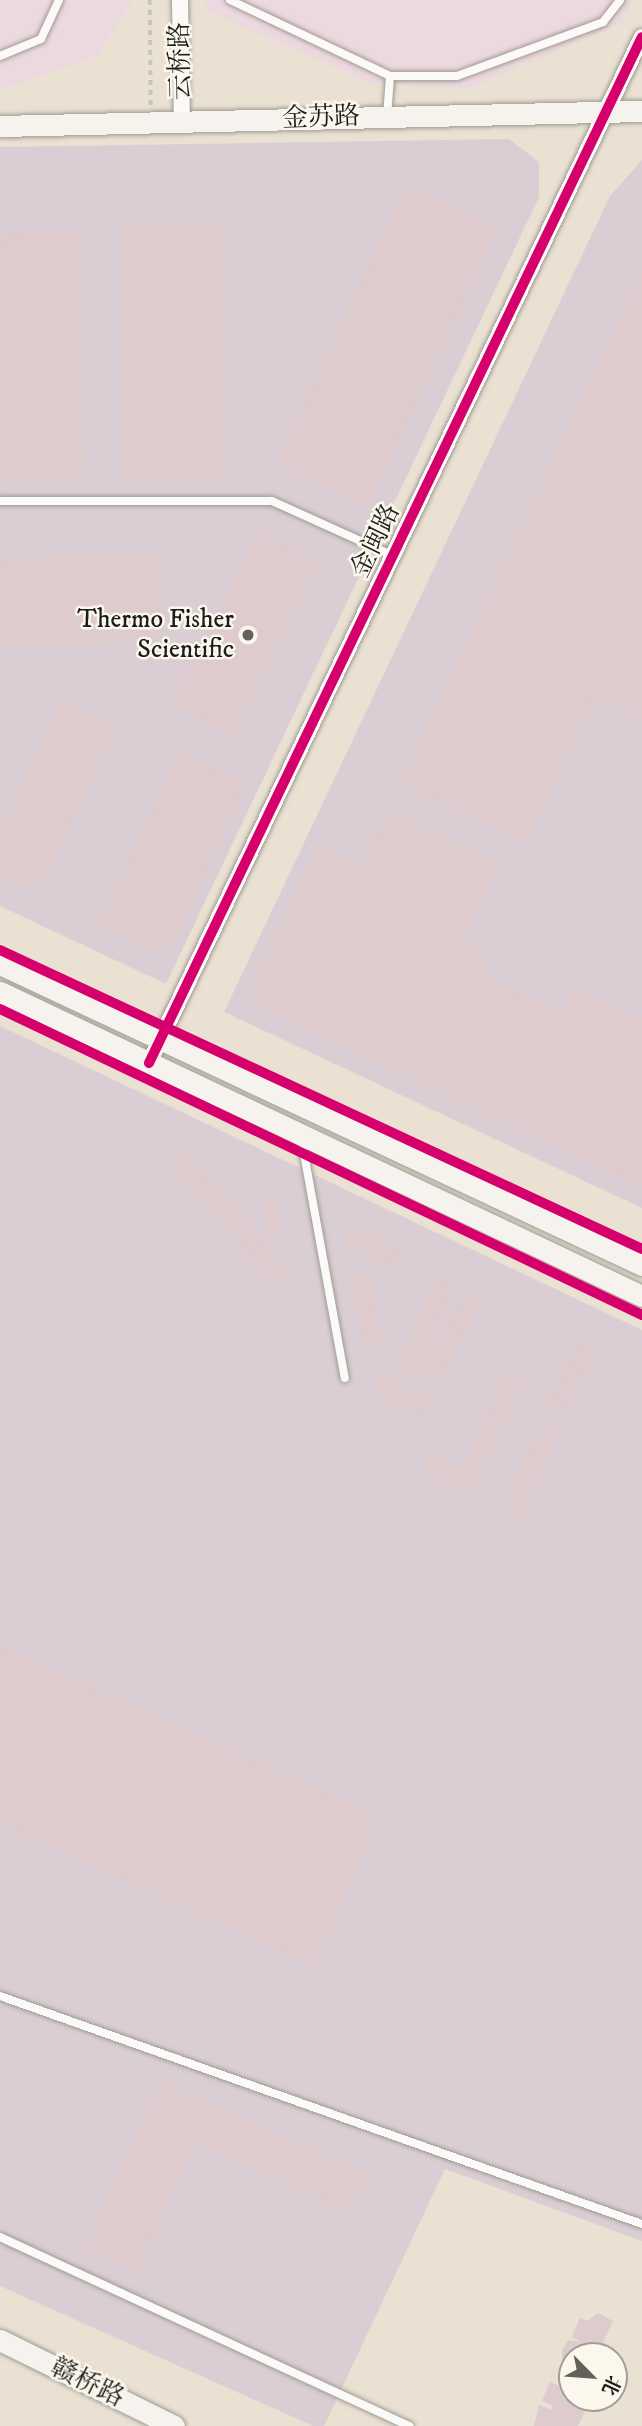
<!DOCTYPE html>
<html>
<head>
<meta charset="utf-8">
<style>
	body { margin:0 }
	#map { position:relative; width:642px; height:2426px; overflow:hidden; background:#eae1d3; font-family:"IM FELL DW Pica","Noto Serif SC",serif }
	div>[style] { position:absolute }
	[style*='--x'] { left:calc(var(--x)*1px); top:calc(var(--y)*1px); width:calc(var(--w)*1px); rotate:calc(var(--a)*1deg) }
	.built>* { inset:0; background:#ecd8df }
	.industrial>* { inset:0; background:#daced4 }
	.building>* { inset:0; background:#ddcbcd; transform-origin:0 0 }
	.path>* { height:3.5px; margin-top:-1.75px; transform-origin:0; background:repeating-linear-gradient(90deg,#c7c5c2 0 5px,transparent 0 10px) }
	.roads { filter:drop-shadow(0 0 2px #a09b93) drop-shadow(0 0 2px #a09b93) }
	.lane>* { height:8px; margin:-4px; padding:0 4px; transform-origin:4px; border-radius:4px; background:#fcfaf8 }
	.street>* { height:16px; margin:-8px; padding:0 8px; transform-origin:8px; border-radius:8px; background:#fcfaf8 }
	.secondary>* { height:21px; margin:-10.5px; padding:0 10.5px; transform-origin:10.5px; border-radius:10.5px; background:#f6f2ed }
	.cycleway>* { height:10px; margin:-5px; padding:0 5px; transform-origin:5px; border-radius:5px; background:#d6006c }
	.dots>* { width:19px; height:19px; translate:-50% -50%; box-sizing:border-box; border:4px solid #fbf7ec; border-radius:50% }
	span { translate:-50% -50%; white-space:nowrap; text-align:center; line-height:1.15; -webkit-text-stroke:5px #fbf7ec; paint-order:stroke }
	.street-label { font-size:26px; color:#1c1c1c }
	.poi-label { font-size:26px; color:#1c1c1c }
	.right { translate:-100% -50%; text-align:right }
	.north { position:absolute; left:558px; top:2342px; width:70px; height:70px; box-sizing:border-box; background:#fbf7ec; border:2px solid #a29f99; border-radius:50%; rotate:115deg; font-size:19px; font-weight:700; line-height:28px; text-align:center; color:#1c1c1c }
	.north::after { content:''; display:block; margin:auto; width:24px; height:32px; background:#64615c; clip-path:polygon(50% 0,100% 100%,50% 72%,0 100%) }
</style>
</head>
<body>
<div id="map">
	<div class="built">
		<div style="clip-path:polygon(0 0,133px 0,98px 55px,0 90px)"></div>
		<div style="clip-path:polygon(207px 0,633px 0,622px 23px,467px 89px,369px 83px,206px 10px)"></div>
	</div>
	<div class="industrial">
		<div style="clip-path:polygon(509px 139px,539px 162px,539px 197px,166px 984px,0 906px,0 147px)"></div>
		<div style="clip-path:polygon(642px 160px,642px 1208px,224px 1012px,610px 196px)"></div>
		<div style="clip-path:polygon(0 1026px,642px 1330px,642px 2241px,445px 2169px,324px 2426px,313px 2426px,0 2286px)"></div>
	</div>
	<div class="building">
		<div style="left:406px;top:183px;width:103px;height:311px;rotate:25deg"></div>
		<div style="left:221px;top:221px;width:260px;height:100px;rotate:90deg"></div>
		<div style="left:81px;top:231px;width:247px;height:81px;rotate:89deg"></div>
		<div style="clip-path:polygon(642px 269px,642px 719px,595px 697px,526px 843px,399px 784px)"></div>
		<div style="left:258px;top:530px;width:71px;height:195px;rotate:27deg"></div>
		<div style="left:162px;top:553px;width:91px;height:162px;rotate:89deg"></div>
		<div style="clip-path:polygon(61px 700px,117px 726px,39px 893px,0 875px,0 832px)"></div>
		<div style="left:179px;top:751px;width:76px;height:192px;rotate:25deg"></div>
		<div style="clip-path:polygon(387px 809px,500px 863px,464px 939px,493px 953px,483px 975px,562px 1012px,574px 987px,642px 1019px,642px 1188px,244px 1000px,318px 845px,361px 865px)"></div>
		<div style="left:187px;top:1152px;width:160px;height:22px;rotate:49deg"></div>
		<div style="left:276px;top:1192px;width:48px;height:16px;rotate:79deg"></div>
		<div style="left:351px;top:1223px;width:58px;height:22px;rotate:26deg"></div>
		<div style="left:371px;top:1273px;width:76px;height:20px;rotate:81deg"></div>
		<div style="left:436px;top:1275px;width:21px;height:100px;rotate:23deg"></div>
		<div style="left:466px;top:1287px;width:21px;height:102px;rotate:28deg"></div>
		<div style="left:579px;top:1340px;width:20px;height:77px;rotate:27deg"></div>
		<div style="clip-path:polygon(505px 1373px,525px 1383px,470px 1496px,421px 1474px,430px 1455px,461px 1468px)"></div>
		<div style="left:380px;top:1375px;width:57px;height:21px;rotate:25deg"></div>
		<div style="left:539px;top:1425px;width:22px;height:94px;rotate:24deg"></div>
		<div style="clip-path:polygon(0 1645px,380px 1816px,322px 1951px,311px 1966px,0 1824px)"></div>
		<div style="clip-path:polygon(160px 2081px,369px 2174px,351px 2214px,196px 2143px,136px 2273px,83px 2248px)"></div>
		<div style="clip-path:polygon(598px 2313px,613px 2321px,603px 2342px,614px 2348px,610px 2356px,572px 2356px,572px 2398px,577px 2398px,574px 2405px,585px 2411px,578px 2426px,534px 2426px,539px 2405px,551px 2410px,553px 2406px,542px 2401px,550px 2382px,560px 2386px,571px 2363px,562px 2359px,562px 2351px,568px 2340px,581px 2342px,572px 2337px,580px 2318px,588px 2321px)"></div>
	</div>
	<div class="path">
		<div style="--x:150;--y:0;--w:106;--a:89.5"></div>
	</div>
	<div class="roads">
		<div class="lane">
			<div style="--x:230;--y:0;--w:177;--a:25.4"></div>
			<div style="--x:390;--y:76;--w:67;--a:0"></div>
			<div style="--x:457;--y:76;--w:156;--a:-20.3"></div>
			<div style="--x:603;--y:22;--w:28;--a:-52"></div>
			<div style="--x:0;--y:56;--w:44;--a:-22.5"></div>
			<div style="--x:41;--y:39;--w:43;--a:-65.2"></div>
			<div style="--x:387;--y:117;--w:41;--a:-85.8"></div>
			<div style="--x:0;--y:501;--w:272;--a:0"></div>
			<div style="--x:272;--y:501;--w:134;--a:24.3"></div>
			<div style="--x:301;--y:1137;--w:245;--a:79.7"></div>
			<div style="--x:0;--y:1996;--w:681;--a:19.55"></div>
			<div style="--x:0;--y:2237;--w:451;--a:24.8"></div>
		</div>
		<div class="street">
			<div style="--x:180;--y:0;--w:122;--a:89.1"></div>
			<div style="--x:149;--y:1063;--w:1138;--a:-64.34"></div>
		</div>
		<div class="secondary">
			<div style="--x:0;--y:126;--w:642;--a:-1.34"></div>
			<div style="--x:0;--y:964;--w:709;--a:25.12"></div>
			<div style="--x:0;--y:992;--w:710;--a:25.34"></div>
			<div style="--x:0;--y:2340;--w:194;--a:26.3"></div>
		</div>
	</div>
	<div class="cycleway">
		<div style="--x:0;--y:950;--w:708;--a:24.97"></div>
		<div style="--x:0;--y:1009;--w:711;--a:25.48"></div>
		<div style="--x:149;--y:1063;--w:1138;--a:-64.34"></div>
	</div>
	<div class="dots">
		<div style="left:248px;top:635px;background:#64615c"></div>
	</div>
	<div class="street-label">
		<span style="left:181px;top:61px;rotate:-91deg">云桥路</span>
		<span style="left:321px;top:118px;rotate:-2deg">金苏路</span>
		<span style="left:376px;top:541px;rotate:-64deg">金闽路</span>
		<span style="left:87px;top:2383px;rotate:26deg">赣桥路</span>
	</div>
	<div class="poi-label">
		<span class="right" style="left:234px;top:635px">Thermo Fisher<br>Scientific</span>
	</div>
	<div class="north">北</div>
</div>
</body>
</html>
